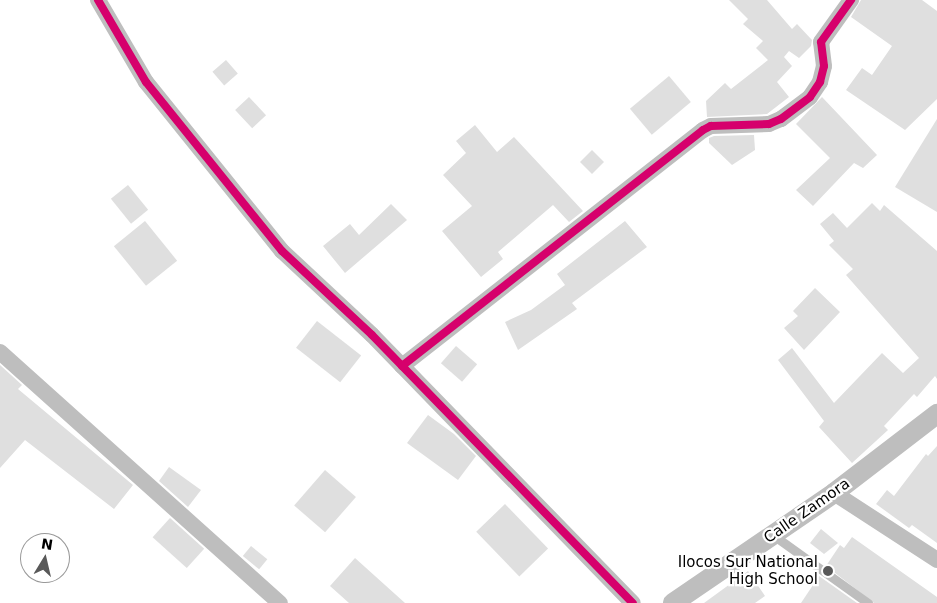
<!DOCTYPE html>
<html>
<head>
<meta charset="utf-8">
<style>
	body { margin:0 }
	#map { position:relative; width:937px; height:603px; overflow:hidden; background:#fff; font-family:"DejaVu Sans",sans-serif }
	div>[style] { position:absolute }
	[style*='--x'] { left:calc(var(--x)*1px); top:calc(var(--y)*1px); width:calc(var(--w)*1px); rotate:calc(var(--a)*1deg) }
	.building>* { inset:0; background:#dfdfdf; transform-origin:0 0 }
	.service>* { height:9px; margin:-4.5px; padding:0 4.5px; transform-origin:4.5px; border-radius:4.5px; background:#bebebe }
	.minor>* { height:16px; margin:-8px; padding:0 8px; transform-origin:8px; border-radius:8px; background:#bebebe }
	.tertiary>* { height:20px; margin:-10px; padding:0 10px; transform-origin:10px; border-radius:10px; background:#bebebe }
	.cycleway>* { height:8px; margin:-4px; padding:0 4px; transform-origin:4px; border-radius:4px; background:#d6006c }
	.dots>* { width:14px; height:14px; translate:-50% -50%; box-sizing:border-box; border:2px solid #fff; border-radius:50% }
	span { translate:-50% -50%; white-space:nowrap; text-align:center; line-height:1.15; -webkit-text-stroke:4.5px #fff; paint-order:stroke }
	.street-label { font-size:15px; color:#000 }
	.poi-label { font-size:15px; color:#000 }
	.right { translate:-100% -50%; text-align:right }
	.north { position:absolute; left:20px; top:533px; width:50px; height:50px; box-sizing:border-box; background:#fff; border:1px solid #999; border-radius:50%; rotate:9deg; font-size:14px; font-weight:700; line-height:20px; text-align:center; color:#000 }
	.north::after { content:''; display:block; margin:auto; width:18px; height:22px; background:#595959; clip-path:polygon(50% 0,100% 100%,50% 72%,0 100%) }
</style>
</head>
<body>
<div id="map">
	<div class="building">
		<div style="clip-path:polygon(729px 0,767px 0,792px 29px,797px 24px,812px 40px,811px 46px,799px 58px,789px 51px,784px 57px,792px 66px,777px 82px,789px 97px,767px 114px,707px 117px,706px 101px,725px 83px,731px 89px,768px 60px,756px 48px,763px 41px,743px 24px,748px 19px)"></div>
		<div style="clip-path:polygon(861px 0,922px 0,937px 11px,937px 99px,905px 130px,846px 90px,862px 68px,872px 75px,892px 46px,851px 17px)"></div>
		<div style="left:226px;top:60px;width:18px;height:18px;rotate:49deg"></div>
		<div style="left:669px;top:76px;width:34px;height:51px;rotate:50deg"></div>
		<div style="left:249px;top:97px;width:25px;height:19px;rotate:47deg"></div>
		<div style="clip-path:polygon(822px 97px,877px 155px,863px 168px,854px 163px,813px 206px,796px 190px,830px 158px,796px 124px)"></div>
		<div style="clip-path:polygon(937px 119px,937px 212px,895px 187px)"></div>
		<div style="clip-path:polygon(475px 125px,497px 152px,514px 137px,583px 211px,569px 222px,553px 205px,498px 252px,503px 259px,481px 277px,442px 231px,472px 206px,443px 175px,466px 153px,456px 141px)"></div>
		<div style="clip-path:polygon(754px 135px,755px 150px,732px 165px,709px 143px,709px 138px,714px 136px)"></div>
		<div style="left:592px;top:150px;width:17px;height:17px;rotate:45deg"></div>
		<div style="left:128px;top:185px;width:32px;height:22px;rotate:51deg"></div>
		<div style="clip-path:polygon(872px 203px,880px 211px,884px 205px,937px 251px,937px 379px,935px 376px,917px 397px,914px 394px,884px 426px,888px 430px,852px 463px,819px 427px,824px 421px,778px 360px,792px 348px,834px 403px,882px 353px,903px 373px,919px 358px,846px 275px,853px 269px,829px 245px,834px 241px,820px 224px,833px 213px,847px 228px)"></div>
		<div style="clip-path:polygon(391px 204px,407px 220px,345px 273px,323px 246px,350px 224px,359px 235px)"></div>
		<div style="left:145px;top:221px;width:51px;height:40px;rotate:51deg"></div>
		<div style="clip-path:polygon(625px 221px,647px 247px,572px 303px,577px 309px,518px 350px,505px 322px,531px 310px,565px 285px,557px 274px)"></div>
		<div style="clip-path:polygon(815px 288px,840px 312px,804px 350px,784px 328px,798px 316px,793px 311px)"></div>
		<div style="left:317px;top:321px;width:56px;height:34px;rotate:38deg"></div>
		<div style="left:456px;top:346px;width:28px;height:23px;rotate:41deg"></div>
		<div style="clip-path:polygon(0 365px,22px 385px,18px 389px,133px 485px,114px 509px,25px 440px,0 468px)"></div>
		<div style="clip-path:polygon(428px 415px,454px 434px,476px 456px,458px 480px,407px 443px)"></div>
		<div style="clip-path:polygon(937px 446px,937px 543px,912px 525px,909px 528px,876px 504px,887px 490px,894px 496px,926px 454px,928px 456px)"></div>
		<div style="clip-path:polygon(169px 467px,201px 490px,188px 507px,159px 481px)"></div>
		<div style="left:325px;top:470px;width:41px;height:47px;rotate:41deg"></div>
		<div style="left:505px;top:504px;width:62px;height:40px;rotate:46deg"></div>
		<div style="left:170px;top:518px;width:46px;height:26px;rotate:42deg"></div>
		<div style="clip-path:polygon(821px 529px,838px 543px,824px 554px,810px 543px)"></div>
		<div style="clip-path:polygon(852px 537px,937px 597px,937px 603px,874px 603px,826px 566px,840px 545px,844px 548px)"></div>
		<div style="left:251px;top:546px;width:21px;height:13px;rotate:39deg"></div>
		<div style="clip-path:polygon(355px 558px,405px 603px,349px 603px,330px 586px)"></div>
		<div style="clip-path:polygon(748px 571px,765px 596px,755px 603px,704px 603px)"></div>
		<div style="clip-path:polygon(819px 576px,857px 603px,801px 603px)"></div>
	</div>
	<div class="service">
		<div style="--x:773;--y:535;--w:117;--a:35.6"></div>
	</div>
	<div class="minor">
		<div style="--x:98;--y:0;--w:95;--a:59.7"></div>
		<div style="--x:146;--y:82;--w:217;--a:51.2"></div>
		<div style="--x:282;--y:251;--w:123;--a:43"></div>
		<div style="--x:372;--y:335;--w:374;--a:45.8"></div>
		<div style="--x:0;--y:352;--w:376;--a:41.9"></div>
		<div style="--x:402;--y:366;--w:382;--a:-38.1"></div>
		<div style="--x:703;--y:130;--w:9;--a:-27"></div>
		<div style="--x:711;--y:126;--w:58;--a:-2"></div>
		<div style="--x:769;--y:124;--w:13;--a:-23"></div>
		<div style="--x:781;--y:119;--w:36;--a:-37"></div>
		<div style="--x:810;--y:97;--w:18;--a:-56"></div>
		<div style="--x:820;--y:82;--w:16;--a:-76"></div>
		<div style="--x:824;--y:66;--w:24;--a:-97"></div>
		<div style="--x:821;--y:42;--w:52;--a:-54.5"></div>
		<div style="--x:834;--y:493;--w:123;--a:33"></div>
	</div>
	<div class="tertiary">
		<div style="--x:673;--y:603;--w:195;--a:-34.3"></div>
		<div style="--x:834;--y:493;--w:130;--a:-37.5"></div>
	</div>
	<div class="cycleway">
		<div style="--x:98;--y:0;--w:95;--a:59.7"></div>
		<div style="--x:146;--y:82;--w:217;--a:51.2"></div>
		<div style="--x:282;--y:251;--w:123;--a:43"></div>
		<div style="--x:372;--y:335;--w:374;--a:45.8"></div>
		<div style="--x:402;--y:366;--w:382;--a:-38.1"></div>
		<div style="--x:703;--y:130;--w:9;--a:-27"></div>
		<div style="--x:711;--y:126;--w:58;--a:-2"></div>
		<div style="--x:769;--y:124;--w:13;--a:-23"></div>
		<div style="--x:781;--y:119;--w:36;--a:-37"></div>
		<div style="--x:810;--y:97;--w:18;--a:-56"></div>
		<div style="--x:820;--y:82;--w:16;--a:-76"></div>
		<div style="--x:824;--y:66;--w:24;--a:-97"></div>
		<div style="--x:821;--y:42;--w:52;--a:-54.5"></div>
	</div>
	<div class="dots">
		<div style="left:828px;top:571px;background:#595959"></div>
	</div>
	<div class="street-label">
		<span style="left:807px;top:511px;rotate:-35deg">Calle Zamora</span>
	</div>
	<div class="poi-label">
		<span class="right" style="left:818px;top:571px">Ilocos Sur National<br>High School</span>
	</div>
	<div class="north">N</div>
</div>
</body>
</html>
